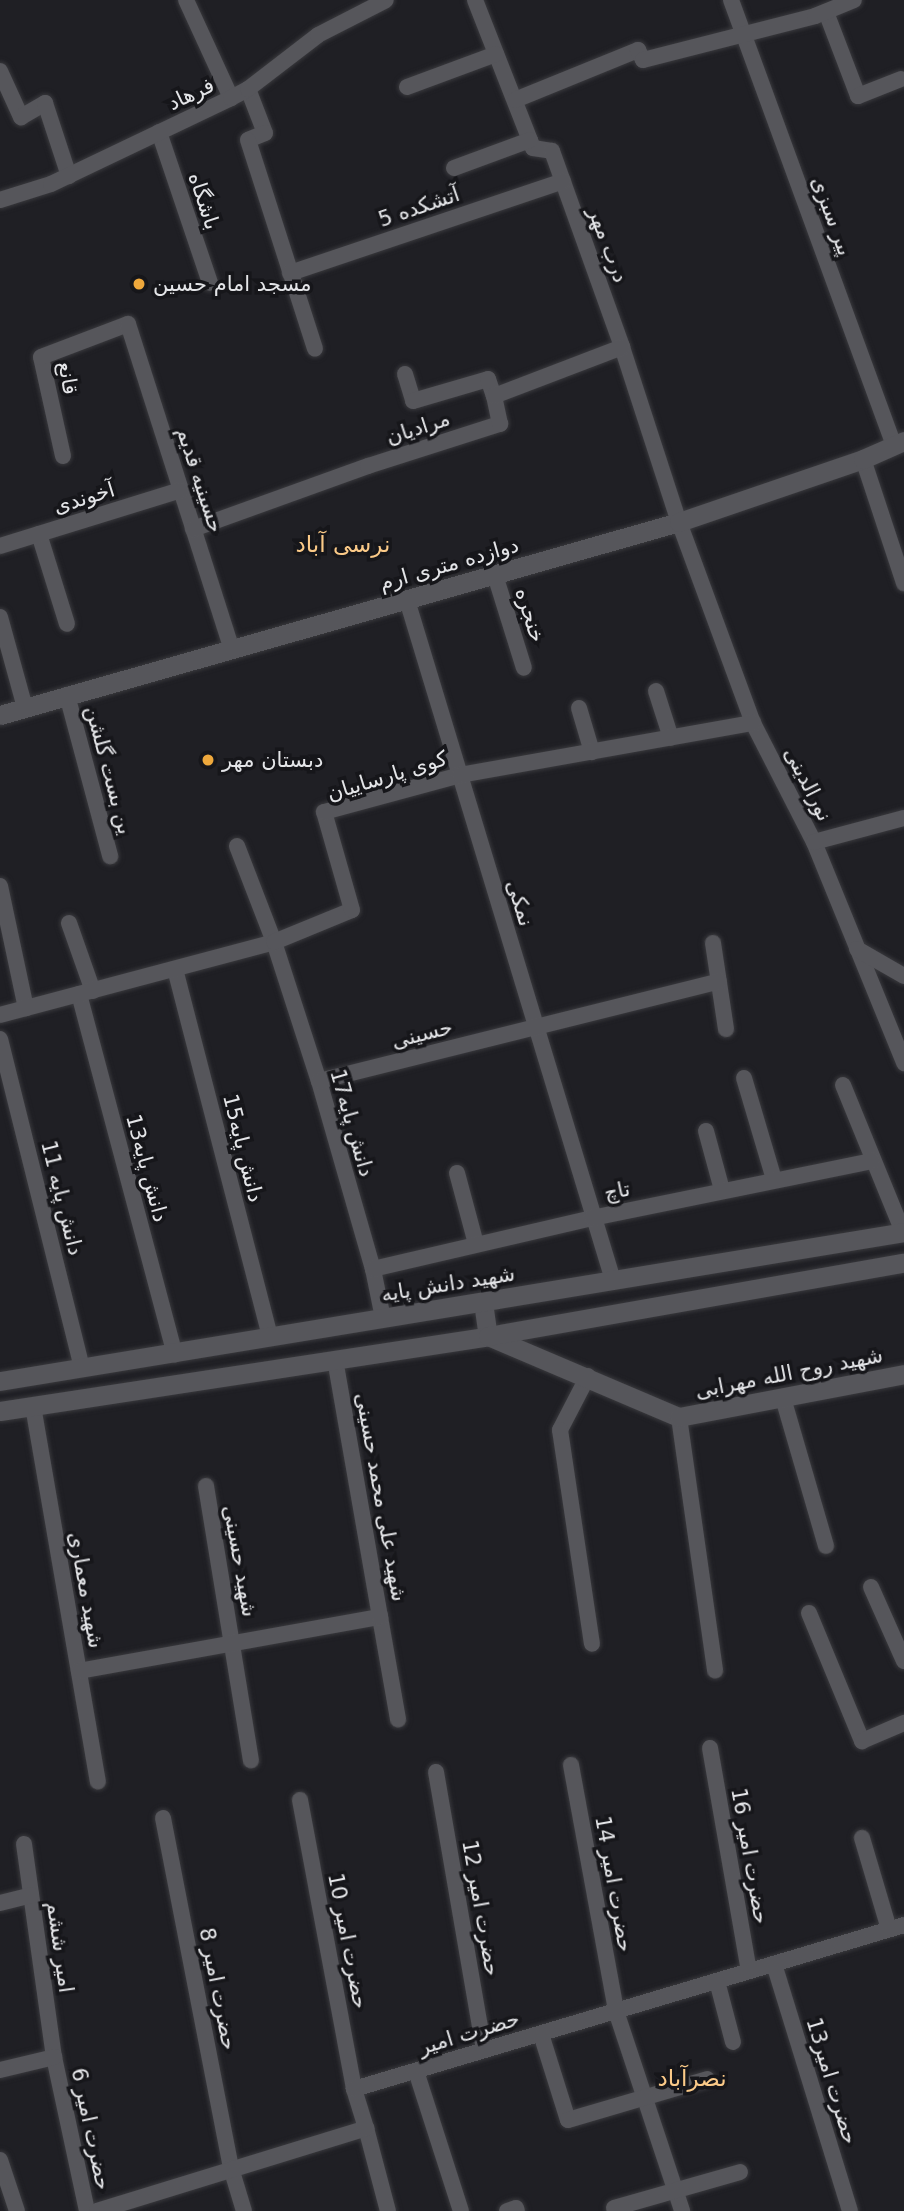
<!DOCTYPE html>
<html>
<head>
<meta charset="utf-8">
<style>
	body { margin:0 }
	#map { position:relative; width:904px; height:2211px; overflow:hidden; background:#1f1f24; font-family:"DejaVu Sans","Noto Sans Arabic",sans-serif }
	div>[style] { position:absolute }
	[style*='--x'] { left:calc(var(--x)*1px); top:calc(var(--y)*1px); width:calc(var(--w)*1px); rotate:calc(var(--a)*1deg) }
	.roads { filter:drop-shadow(0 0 2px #39393d) drop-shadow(0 0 2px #39393d) }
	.minor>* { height:16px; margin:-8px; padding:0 8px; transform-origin:8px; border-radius:8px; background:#56565b }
	.tertiary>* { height:19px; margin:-9.5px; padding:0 9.5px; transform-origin:9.5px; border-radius:9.5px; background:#56565b }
	.dots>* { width:19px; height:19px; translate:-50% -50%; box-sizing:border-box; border:4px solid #16161a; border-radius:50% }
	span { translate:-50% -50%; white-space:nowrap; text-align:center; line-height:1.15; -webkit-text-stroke:7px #16161a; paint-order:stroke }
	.street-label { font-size:21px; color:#e4e5e8 }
	.poi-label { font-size:21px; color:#e4e5e8 }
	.left { translate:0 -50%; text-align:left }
	.neighbourhood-label { font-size:23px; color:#fbca88 }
</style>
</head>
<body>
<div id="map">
	<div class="roads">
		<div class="minor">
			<div style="--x:186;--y:0;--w:108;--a:65.3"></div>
			<div style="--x:475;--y:0;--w:159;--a:68.6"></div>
			<div style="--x:533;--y:148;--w:19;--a:9"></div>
			<div style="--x:552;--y:151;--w:208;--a:70.3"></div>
			<div style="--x:622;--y:347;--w:184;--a:72"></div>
			<div style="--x:679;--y:522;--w:214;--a:69.8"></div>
			<div style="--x:753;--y:723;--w:134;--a:62.9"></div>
			<div style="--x:814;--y:842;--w:239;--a:67.8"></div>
			<div style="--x:731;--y:0;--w:474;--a:69.9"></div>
			<div style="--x:826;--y:12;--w:90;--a:69.1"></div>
			<div style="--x:858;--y:96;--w:46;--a:-21.6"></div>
			<div style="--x:0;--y:71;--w:51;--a:65.5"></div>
			<div style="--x:21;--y:117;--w:28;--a:-30"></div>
			<div style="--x:45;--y:103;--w:77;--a:71.8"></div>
			<div style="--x:407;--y:87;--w:95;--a:-20.3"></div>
			<div style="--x:248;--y:89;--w:47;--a:68.9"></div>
			<div style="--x:265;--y:133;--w:18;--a:158"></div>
			<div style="--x:248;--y:140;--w:219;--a:72.2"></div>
			<div style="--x:515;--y:100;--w:133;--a:-22.1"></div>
			<div style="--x:638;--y:50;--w:11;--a:63"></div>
			<div style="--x:643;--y:60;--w:178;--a:-14.3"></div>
			<div style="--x:815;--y:16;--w:42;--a:-22.3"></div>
			<div style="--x:159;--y:132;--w:159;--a:71.3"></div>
			<div style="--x:454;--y:168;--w:81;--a:-20.2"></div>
			<div style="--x:0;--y:200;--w:53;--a:-17.4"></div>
			<div style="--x:51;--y:184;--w:199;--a:-25.5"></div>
			<div style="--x:231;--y:98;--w:19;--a:-28"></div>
			<div style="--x:248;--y:89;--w:88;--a:-37.6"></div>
			<div style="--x:318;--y:35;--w:76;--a:-27.2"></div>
			<div style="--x:290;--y:273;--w:288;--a:-18.6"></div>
			<div style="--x:405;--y:374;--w:28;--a:73"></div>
			<div style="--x:413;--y:401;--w:78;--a:-16.3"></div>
			<div style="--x:488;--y:379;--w:18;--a:71"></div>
			<div style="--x:63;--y:456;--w:101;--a:-102.5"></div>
			<div style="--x:41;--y:357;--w:93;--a:-20.8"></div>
			<div style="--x:128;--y:324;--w:341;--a:72.3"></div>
			<div style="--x:863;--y:459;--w:131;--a:71.7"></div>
			<div style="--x:193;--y:529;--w:186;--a:-19.8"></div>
			<div style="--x:368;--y:466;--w:139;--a:-17.7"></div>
			<div style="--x:500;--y:424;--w:29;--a:-102"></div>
			<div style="--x:494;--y:396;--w:137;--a:-20.9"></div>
			<div style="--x:39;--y:534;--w:94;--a:72.7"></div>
			<div style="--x:0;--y:546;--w:189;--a:-17.2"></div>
			<div style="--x:495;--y:575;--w:97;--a:72.7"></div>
			<div style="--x:407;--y:600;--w:711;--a:73.15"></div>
			<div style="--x:0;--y:617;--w:94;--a:74.6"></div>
			<div style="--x:656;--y:691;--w:49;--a:72.3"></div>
			<div style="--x:67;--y:695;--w:167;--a:75"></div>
			<div style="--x:579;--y:708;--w:46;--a:73.5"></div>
			<div style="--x:814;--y:842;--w:93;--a:-14.9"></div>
			<div style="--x:237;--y:846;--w:103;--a:68.9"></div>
			<div style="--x:274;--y:942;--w:146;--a:72.1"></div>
			<div style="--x:319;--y:1081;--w:196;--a:74"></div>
			<div style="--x:373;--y:1269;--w:50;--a:78.5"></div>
			<div style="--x:0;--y:886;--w:125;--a:78"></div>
			<div style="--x:69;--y:923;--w:72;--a:70.6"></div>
			<div style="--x:713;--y:943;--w:87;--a:81.4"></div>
			<div style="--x:857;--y:949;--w:54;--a:29.9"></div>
			<div style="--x:175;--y:969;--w:380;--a:75.5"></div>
			<div style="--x:79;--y:994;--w:373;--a:75.1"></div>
			<div style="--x:0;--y:1015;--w:284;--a:-14.9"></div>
			<div style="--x:274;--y:942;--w:84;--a:-22.3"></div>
			<div style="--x:352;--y:910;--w:102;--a:-105.9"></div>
			<div style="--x:324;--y:812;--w:141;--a:-15.2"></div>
			<div style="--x:460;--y:775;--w:298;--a:-10.1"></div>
			<div style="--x:0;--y:1039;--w:339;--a:76"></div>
			<div style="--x:744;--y:1078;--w:105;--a:73.5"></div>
			<div style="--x:319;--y:1081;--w:412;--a:-14"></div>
			<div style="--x:843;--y:1085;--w:159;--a:67.8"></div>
			<div style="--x:706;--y:1131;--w:61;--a:74.8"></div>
			<div style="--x:457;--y:1173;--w:73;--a:75"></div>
			<div style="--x:373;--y:1269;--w:225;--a:-13.1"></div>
			<div style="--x:592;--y:1218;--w:286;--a:-11.5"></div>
			<div style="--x:588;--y:1376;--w:61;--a:117.4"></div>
			<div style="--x:560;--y:1430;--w:216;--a:81.5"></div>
			<div style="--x:783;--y:1398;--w:154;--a:73.8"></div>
			<div style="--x:33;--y:1406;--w:381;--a:80.2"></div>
			<div style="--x:679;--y:1417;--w:256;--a:81.9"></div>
			<div style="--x:206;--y:1486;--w:278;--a:80.7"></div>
			<div style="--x:871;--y:1587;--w:81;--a:66"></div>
			<div style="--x:809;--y:1613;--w:139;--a:67.5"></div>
			<div style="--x:862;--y:1741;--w:46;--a:-23.2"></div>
			<div style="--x:380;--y:1617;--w:104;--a:80"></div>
			<div style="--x:79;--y:1671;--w:306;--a:-10.2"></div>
			<div style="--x:380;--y:1617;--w:261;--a:-99.9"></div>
			<div style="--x:710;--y:1748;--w:226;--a:80.1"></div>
			<div style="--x:571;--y:1765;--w:250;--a:79.6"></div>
			<div style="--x:616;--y:2011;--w:211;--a:71.7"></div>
			<div style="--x:436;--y:1772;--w:282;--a:80.2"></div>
			<div style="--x:300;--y:1800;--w:294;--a:79.4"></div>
			<div style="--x:163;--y:1818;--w:357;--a:79"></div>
			<div style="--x:231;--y:2168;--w:45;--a:73.2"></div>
			<div style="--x:862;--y:1838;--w:95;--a:73.5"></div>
			<div style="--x:24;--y:1844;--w:215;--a:82"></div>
			<div style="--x:54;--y:2057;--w:157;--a:77.9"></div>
			<div style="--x:0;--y:1903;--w:32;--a:-14"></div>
			<div style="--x:774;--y:1964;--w:258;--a:72.9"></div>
			<div style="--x:717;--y:1981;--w:63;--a:75.3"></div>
			<div style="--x:541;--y:2034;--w:90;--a:72.6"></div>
			<div style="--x:568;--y:2120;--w:145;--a:-16.4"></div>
			<div style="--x:0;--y:2070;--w:56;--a:-13.5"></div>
			<div style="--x:416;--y:2071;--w:147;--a:72.2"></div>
			<div style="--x:366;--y:2128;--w:86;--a:75.2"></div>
			<div style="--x:0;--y:2160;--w:54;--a:71.6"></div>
			<div style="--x:614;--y:2208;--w:131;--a:-15.9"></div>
			<div style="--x:97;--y:2211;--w:282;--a:-17.1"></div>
			<div style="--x:366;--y:2128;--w:41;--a:-107.1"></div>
			<div style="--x:354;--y:2089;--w:574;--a:-16.6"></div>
			<div style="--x:507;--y:2211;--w:9;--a:-18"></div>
			<div style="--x:516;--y:2208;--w:3;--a:72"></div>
		</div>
		<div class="tertiary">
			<div style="--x:0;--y:715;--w:706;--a:-15.87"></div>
			<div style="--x:679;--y:522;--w:194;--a:-18.9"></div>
			<div style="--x:863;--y:459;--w:45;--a:-23.7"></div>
			<div style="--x:483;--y:1302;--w:34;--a:82"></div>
			<div style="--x:488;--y:1336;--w:207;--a:23"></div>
			<div style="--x:679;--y:1417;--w:229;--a:-10.8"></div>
			<div style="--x:0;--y:1381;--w:916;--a:-9.36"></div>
			<div style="--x:0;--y:1411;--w:494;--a:-8.7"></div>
			<div style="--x:488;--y:1336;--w:422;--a:-10"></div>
		</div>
	</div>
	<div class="dots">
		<div style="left:139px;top:284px;background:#eea83c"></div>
		<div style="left:208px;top:760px;background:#eea83c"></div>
	</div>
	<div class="street-label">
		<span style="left:191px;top:94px;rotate:-25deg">فرهاد</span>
		<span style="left:204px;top:201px;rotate:72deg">باشگاه</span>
		<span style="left:419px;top:207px;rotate:-19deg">آتشکده 5</span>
		<span style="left:832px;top:216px;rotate:70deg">پیر سبزی</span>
		<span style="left:608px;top:245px;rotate:70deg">درب مهر</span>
		<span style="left:68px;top:378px;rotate:80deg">قانع</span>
		<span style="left:418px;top:428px;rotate:-18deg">مرادیان</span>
		<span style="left:200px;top:480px;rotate:72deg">حسینیه قدیم</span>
		<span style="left:84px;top:498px;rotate:-17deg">آخوندی</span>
		<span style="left:449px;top:564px;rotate:-16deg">دوازده متری ارم</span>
		<span style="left:530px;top:615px;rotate:73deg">خنجره</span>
		<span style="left:109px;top:770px;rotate:75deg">ین بست گلشن</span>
		<span style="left:387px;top:776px;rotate:-17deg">کوی پارساییان</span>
		<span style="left:808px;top:784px;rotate:63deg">نورالدینی</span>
		<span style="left:520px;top:903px;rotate:73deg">نمکی</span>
		<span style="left:422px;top:1034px;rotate:-14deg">حسینی</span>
		<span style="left:352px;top:1123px;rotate:74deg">دانش پایه17</span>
		<span style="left:243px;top:1148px;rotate:76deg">دانش پایه15</span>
		<span style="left:147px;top:1168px;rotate:75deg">دانش پایه13</span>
		<span style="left:617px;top:1191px;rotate:-12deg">تاچ</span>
		<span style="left:62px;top:1198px;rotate:76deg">دانش پایه 11</span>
		<span style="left:448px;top:1284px;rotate:-9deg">شهید دانش پایه</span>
		<span style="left:789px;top:1373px;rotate:-11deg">شهید روح الله مهرابی</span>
		<span style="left:381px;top:1497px;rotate:80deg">شهید علی محمد حسینی</span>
		<span style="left:240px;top:1561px;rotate:80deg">شهید حسینی</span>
		<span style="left:86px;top:1590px;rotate:80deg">شهید معماری</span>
		<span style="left:750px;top:1856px;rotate:80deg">حضرت امیر 16</span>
		<span style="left:614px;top:1884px;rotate:80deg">حضرت امیر 14</span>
		<span style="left:481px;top:1908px;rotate:80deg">حضرت امیر 12</span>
		<span style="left:348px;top:1941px;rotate:79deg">حضرت امیر 10</span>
		<span style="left:60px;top:1947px;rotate:82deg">امیر ششم</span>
		<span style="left:218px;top:1989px;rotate:79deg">حضرت امیر 8</span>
		<span style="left:469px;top:2033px;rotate:-17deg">حضرت امیر</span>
		<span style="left:832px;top:2081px;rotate:73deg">حضرت امیر13</span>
		<span style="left:91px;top:2129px;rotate:78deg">حضرت امیر 6</span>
	</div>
	<div class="poi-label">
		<span class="left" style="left:153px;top:284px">مسجد امام حسین</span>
		<span class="left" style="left:222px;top:760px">دبستان مهر</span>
	</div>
	<div class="neighbourhood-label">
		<span style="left:343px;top:544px">نرسی آباد</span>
		<span style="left:692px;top:2078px">نصرآباد</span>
	</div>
</div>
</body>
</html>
